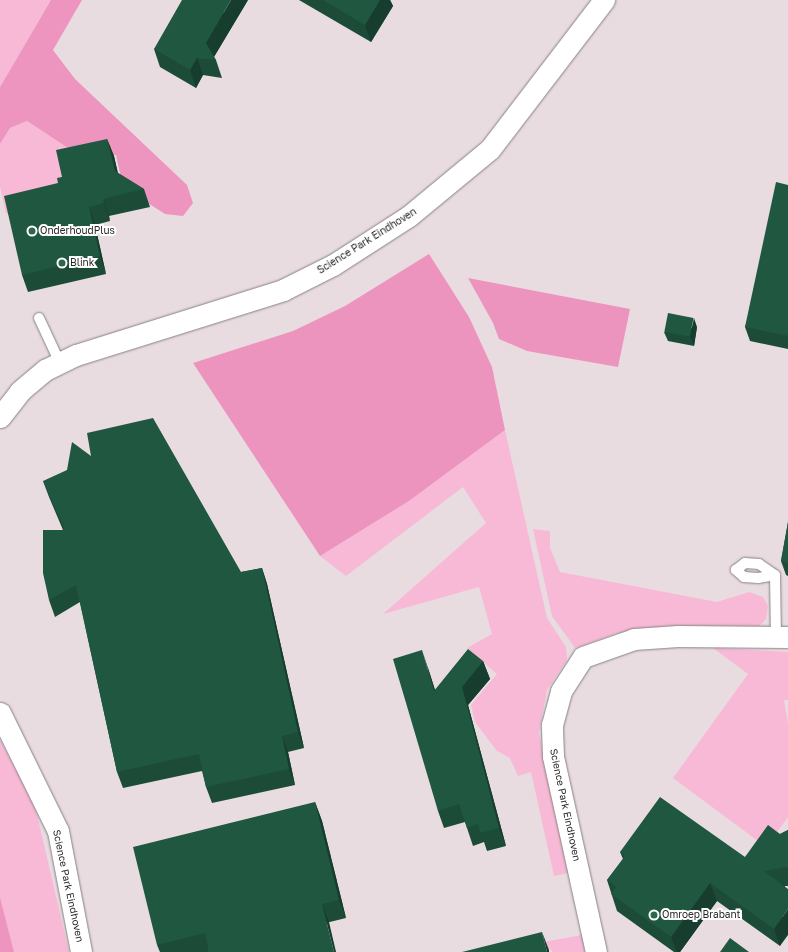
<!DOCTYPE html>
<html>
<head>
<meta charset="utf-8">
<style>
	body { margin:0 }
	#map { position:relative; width:788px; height:952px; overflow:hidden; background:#f0ebed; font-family:"Golos Text",sans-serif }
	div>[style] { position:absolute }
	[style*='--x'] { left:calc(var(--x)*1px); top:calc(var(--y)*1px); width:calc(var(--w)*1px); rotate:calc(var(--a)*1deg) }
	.built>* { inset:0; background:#e9dce1; transform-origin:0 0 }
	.green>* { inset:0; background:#f7b9d5 }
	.forest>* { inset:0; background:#ec94bd }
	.water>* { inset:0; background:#ed95be }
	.roads { filter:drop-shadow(0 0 1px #868183) drop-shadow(0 0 1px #868183) }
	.lane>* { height:10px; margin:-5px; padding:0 5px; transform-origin:5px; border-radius:5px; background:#fff }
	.street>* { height:21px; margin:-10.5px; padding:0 10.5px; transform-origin:10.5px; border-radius:10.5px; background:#fff }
	.wall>* { inset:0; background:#1c4b38 }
	.shaded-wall>* { inset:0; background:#163d2e }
	.building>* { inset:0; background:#205741; transform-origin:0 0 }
	.dots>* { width:11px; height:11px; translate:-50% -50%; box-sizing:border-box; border:2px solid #fff; border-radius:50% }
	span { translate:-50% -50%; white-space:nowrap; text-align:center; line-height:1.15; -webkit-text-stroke:4px #fff; paint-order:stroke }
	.poi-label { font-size:10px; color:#292728 }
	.left { translate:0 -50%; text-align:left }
	.street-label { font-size:10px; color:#292728 }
</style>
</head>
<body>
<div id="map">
	<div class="built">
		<div style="left:0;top:0;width:788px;height:952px"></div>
	</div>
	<div class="green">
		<div style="clip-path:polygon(0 0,51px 0,0 87px)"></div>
		<div style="clip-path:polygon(27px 121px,68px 148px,67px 194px,63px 200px,6px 214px,0 186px,0 144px,10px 128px)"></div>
		<div style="clip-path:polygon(505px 430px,547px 618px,566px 647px,567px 660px,547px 690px,539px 733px,568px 873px,554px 876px,531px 772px,518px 776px,510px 758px,497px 751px,475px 722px,471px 705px,497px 674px,467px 648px,492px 634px,479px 587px,383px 614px,486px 523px,463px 487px,346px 576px,320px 556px,409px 501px)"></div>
		<div style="clip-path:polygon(533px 529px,550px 531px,550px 548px,560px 572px,717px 602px,749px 592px,763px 597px,768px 606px,766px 619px,759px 626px,617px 633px,575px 648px,552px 616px)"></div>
		<div style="clip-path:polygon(713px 648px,788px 652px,788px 700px,784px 700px,788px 724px,788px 817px,766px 847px,673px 778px,748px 674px)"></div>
		<div style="clip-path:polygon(0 740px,35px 806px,69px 952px,14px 952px,0 897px)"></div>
		<div style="clip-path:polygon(582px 935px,585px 952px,553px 952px,543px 942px)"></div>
	</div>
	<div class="forest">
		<div style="clip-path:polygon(429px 254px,469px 317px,492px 367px,505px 430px,409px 501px,320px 556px,193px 363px,293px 331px,345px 306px)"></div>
		<div style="clip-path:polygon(468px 278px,630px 309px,618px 367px,527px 351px,499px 339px,493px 323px)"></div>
	</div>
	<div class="water">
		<div style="clip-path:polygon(51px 0,82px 0,53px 50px,75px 79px,187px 185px,193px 203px,183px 216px,165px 214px,123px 187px,116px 155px,97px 157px,68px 148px,27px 121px,10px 128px,0 144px,0 87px)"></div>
		<div style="clip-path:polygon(0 897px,14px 952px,0 952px)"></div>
	</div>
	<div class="roads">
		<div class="lane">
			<div style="--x:39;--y:318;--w:50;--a:65"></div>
			<div style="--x:745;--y:563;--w:14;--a:4"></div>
			<div style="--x:759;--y:564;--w:19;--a:35"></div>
			<div style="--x:775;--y:575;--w:17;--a:170"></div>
			<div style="--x:758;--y:578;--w:14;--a:-176"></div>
			<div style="--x:744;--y:577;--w:11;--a:-139"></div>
			<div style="--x:736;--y:570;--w:11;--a:-38"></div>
			<div style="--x:775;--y:575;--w:61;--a:89.1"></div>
		</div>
		<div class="street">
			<div style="--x:0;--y:417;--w:33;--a:-52"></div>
			<div style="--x:20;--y:391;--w:33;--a:-40"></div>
			<div style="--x:45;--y:370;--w:34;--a:-26"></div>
			<div style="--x:76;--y:355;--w:217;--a:-17.4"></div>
			<div style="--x:283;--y:290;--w:56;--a:-26.6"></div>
			<div style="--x:333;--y:265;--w:90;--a:-32.8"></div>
			<div style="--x:409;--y:216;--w:105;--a:-39.6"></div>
			<div style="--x:490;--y:149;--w:188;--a:-52.6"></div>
			<div style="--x:0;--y:713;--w:131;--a:63.8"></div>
			<div style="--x:58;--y:831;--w:123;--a:79.2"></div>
			<div style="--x:596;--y:952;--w:201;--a:-102.4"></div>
			<div style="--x:553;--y:756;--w:31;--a:-92"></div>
			<div style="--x:552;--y:725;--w:35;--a:-75"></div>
			<div style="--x:561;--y:691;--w:40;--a:-57.1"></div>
			<div style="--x:583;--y:657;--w:54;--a:-19.4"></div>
			<div style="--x:634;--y:639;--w:44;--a:-3.9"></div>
			<div style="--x:678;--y:636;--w:110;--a:0.5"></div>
		</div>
	</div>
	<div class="wall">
		<div style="clip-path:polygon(248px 0,214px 57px,216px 60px,222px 78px,203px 75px,196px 88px,160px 67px,154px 49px)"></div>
		<div style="clip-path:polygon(299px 0,390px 0,393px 6px,371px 42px)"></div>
		<div style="clip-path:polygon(107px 139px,114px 156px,118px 173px,144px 189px,150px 207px,109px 216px,110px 221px,95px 225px,106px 274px,28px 292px,22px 275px,58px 183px,62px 177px)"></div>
		<div style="clip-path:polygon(788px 185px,788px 349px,750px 341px,745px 327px)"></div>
		<div style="clip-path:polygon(697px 327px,694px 346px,668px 341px,664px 332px)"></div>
		<div style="clip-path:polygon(43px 481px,241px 572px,262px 568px,267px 584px,304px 748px,288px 752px,295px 785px,212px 803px,206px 787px,202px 771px,123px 788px,117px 772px,80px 602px,55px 617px,49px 600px,63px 530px,49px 497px)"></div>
		<div style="clip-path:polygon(788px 522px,788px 576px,786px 575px,781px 561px)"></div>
		<div style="clip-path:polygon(483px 661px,490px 679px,468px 705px,506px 846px,487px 851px,484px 842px,473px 846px,465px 822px,444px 828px,438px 811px,428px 668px,435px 690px)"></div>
		<div style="clip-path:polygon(315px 802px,322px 821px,346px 918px,208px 952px,160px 952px,157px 945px)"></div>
		<div style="clip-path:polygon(788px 830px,788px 886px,785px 886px,780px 946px,717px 901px,680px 952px,674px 952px,617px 911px,607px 880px,623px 859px,620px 852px,745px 857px,780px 834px)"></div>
	</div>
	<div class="shaded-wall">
		<div style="clip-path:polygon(231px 0,248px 0,212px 60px,206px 43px)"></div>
		<div style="clip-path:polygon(380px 0,390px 0,393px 6px,371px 42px,365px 25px)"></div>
		<div style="clip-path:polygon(197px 58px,203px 75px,196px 88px,190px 70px)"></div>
		<div style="clip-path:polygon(107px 139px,114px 156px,121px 189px,115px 171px)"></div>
		<div style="clip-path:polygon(103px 199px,109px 216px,110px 221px,104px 203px)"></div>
		<div style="clip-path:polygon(89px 207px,95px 225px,106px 274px,100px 256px)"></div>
		<div style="clip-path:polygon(694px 318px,697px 327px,694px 346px,690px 336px)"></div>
		<div style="clip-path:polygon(262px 568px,267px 584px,304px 748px,298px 732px)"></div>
		<div style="clip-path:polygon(422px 650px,428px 668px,441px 709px,434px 691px)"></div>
		<div style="clip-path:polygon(483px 661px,490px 679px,468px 705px,506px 846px,499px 828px,462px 687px)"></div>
		<div style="clip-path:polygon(282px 736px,288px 752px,295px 785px,289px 769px)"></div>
		<div style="clip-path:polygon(315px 802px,322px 821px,346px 918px,339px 900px)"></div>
		<div style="clip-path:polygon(710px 883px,717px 901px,680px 952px,677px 952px,671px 937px)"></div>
		<div style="clip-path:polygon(322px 904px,329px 922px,336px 952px,334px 952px)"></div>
		<div style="clip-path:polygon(788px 909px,788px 935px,780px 946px,774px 929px)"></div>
		<div style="clip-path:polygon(542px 932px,549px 950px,549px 952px,547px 952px)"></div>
	</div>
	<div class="building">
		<div style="clip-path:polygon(182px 0,231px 0,206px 43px,216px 60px,197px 58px,190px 70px,154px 49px)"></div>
		<div style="clip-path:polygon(323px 0,380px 0,365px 25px)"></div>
		<div style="clip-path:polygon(107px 139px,115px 171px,144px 189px,103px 199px,104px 203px,89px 207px,100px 256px,22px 275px,4px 196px,58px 183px,57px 178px,62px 177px,56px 150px)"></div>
		<div style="clip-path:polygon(776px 182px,788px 185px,788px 336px,745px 327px)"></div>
		<div style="left:668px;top:313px;width:26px;height:19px;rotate:11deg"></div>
		<div style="clip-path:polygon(153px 418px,241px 572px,262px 568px,298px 732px,282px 736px,289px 769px,206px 787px,199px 754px,117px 772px,76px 585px,49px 600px,43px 573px,43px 530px,65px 530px,43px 481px,67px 470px,72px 442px,91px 456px,87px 433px)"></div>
		<div style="clip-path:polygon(788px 522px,788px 563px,781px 561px)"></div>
		<div style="clip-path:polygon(468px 649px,483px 661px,462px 687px,499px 828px,480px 833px,478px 824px,467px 828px,459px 804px,438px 811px,393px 659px,422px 650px,434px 691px)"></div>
		<div style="clip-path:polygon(660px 797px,745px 857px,768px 825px,780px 834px,788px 830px,788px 867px,764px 871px,788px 889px,788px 909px,774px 929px,710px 883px,671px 937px,611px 894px,616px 887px,607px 880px,625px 856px,620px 852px)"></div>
		<div style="clip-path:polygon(315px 802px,339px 900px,322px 904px,334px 952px,209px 952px,205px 933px,157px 945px,133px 847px)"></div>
		<div style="clip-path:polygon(542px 932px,547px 952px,462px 952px)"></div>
		<div style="clip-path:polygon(730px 938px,749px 952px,720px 952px)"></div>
	</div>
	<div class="dots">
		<div style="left:32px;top:231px;background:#2d654d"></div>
		<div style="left:62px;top:263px;background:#2d654d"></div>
		<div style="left:654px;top:915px;background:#2d654d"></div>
	</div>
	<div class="poi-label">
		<span class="left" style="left:40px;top:231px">OnderhoudPlus</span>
		<span class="left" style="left:70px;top:263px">Blink</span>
		<span class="left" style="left:662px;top:915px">Omroep Brabant</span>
	</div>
	<div class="street-label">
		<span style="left:367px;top:241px;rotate:-32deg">Science Park Eindhoven</span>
		<span style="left:565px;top:805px;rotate:78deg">Science Park Eindhoven</span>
		<span style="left:68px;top:886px;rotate:78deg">Science Park Eindhoven</span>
	</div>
</div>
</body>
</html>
